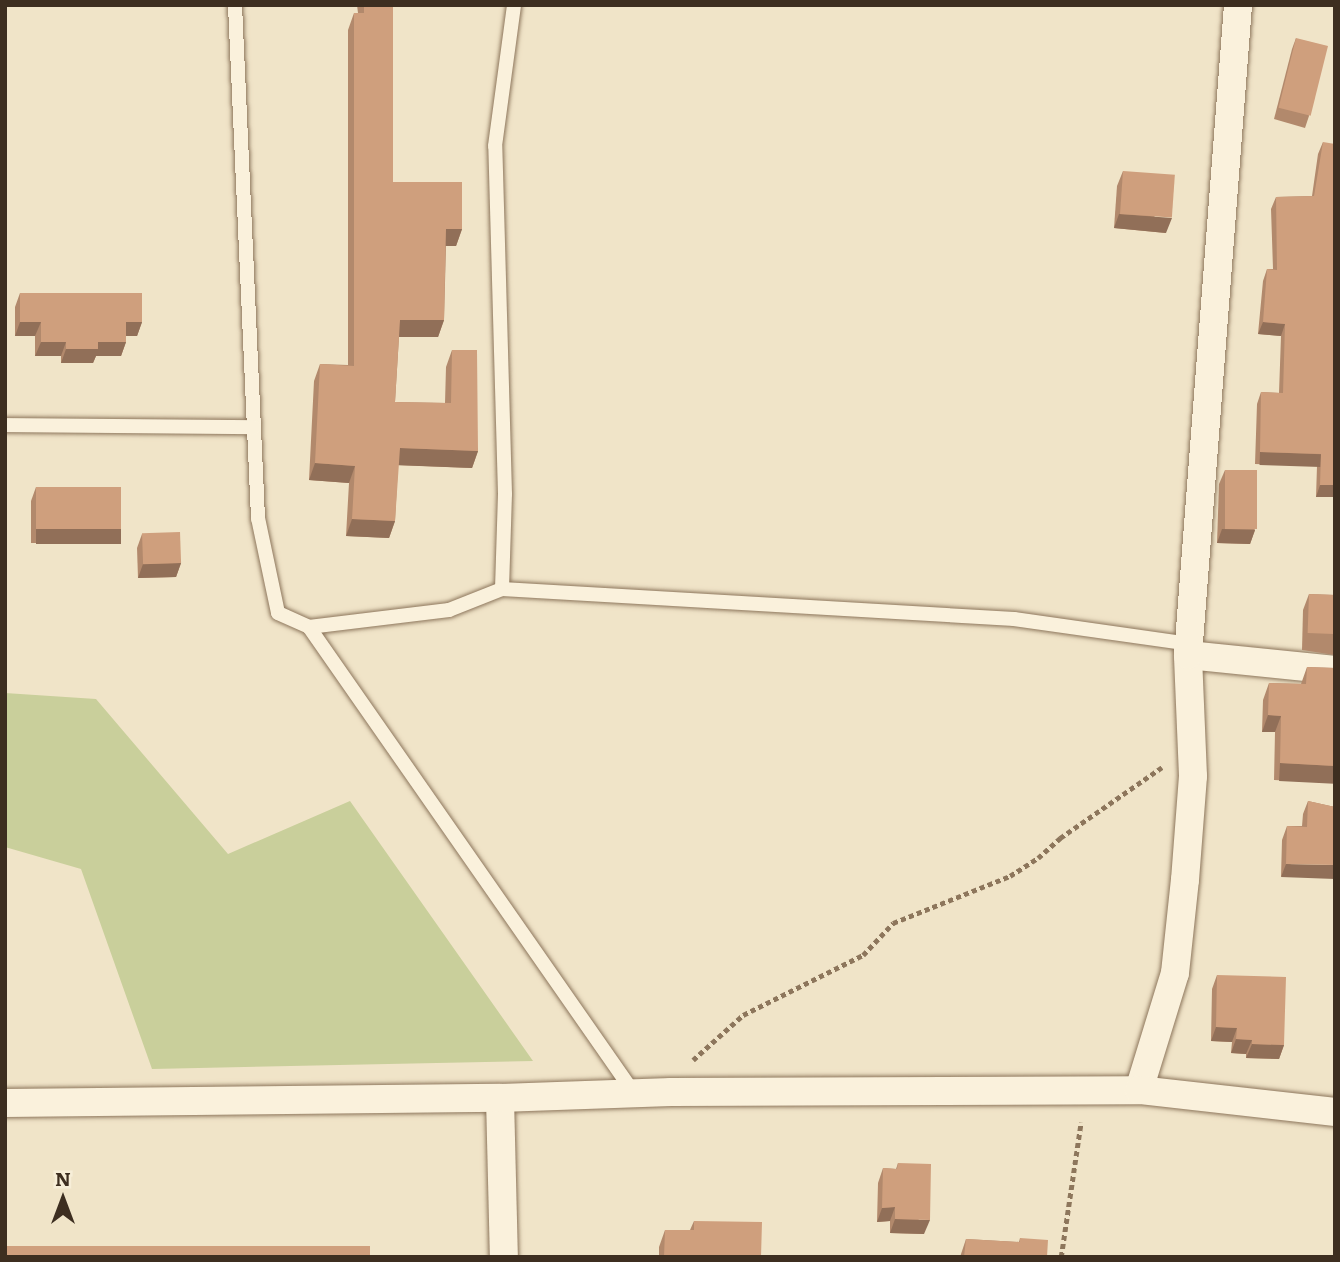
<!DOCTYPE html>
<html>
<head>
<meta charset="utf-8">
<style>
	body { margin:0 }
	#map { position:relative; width:1340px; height:1262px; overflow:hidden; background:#f0e4c8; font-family:Literata,serif }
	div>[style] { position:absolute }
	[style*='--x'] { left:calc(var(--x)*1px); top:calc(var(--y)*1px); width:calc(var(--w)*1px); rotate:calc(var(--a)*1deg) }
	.green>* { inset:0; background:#c9cf9b }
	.path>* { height:4.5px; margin-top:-2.25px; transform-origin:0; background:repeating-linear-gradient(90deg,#8d765c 0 5px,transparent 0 8.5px) }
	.roads { filter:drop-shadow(0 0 2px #8d765c) drop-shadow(0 0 2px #8d765c) }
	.lane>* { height:14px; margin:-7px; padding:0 7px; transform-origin:7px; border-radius:7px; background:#faf1dc }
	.street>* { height:28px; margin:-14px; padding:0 14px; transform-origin:14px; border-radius:14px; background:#faf1dc }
	.wall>* { inset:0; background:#b2896c }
	.shaded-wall>* { inset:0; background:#916f58; transform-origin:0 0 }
	.building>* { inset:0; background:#cf9f7d; transform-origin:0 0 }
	span { translate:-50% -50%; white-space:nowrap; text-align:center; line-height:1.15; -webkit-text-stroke:5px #f7eed8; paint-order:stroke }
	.frame { position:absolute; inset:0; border:7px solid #3d2e20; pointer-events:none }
	.north { position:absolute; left:28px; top:1164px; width:70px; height:70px; -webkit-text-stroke:5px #f7eed8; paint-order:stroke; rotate:0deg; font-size:19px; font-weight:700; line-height:28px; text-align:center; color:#3d2e20 }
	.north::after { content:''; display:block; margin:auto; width:24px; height:32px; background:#3d2e20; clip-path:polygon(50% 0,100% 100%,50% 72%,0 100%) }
</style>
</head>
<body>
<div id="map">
	<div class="green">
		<div style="clip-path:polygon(5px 693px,96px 699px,228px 854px,350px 801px,533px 1061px,152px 1069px,81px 869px,5px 847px)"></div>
	</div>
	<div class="path">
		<div style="--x:693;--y:1060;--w:67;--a:-42"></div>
		<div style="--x:743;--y:1015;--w:134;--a:-26.6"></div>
		<div style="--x:863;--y:955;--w:44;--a:-46.8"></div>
		<div style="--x:893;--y:923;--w:126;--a:-21.9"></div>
		<div style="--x:1010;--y:876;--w:33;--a:-33"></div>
		<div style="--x:1038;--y:858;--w:30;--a:-42"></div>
		<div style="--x:1060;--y:838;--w:124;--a:-34.8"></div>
		<div style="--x:1061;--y:1257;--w:136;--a:-81.6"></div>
	</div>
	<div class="roads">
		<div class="lane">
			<div style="--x:235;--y:5;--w:514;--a:87.43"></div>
			<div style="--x:258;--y:518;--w:97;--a:78.1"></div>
			<div style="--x:278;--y:613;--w:34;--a:24"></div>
			<div style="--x:309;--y:627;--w:568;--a:55.11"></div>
			<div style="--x:5;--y:425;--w:249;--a:0.5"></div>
			<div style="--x:502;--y:589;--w:95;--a:-88.2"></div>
			<div style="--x:505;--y:494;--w:348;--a:-91.6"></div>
			<div style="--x:495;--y:146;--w:142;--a:-82.3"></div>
			<div style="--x:309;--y:627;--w:141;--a:-6.9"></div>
			<div style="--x:449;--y:610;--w:57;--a:-21.6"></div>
			<div style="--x:502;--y:589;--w:513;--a:3.35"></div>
			<div style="--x:1014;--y:619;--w:177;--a:8.1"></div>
		</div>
		<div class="street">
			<div style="--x:1188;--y:655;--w:148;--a:5.8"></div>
			<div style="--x:1139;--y:1090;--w:122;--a:-72.9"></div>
			<div style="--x:1175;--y:973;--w:94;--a:-83.9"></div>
			<div style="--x:1185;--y:880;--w:104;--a:-85.6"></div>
			<div style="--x:1193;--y:776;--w:121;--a:-92.4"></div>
			<div style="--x:1188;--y:655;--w:652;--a:-85.6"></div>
			<div style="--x:500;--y:1098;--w:159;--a:88.6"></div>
			<div style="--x:5;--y:1103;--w:495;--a:-0.6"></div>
			<div style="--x:500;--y:1098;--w:171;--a:-2"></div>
			<div style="--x:671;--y:1092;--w:468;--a:-0.2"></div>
			<div style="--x:1139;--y:1090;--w:197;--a:6.4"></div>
		</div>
	</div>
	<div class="wall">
		<div style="clip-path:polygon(357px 5px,393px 5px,393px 182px,462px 229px,456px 246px,446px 246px,444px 320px,438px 337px,399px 337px,395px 402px,445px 403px,446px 367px,452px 350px,478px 451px,472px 468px,398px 465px,395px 521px,389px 538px,346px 536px,349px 483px,309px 480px,314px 381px,320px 364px,348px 365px,348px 30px,354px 13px,358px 13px)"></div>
		<div style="clip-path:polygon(1296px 38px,1309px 116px,1305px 128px,1274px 119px,1292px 49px)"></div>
		<div style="clip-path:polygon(1323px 142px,1335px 497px,1316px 497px,1317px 466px,1255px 464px,1257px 404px,1261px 392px,1279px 393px,1281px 336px,1258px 334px,1263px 281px,1267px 269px,1273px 269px,1271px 209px,1276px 197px,1312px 196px,1318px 154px)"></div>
		<div style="clip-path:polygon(1123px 171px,1166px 233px,1114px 228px,1117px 186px)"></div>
		<div style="clip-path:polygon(20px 293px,142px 322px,137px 336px,126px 336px,126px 342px,121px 356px,96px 356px,93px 363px,61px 363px,61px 356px,35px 356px,35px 336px,15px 336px,15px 307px)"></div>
		<div style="clip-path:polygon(1225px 470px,1255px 530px,1250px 544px,1217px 543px,1219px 484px)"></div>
		<div style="clip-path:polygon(36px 487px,121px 529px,115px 543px,31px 543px,31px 501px)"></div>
		<div style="clip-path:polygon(142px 534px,181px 563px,176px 577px,138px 578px,137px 548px)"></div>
		<div style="clip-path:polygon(1309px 594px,1335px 595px,1335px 655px,1302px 650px,1303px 610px)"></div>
		<div style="clip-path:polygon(1307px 667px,1335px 668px,1335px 783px,1274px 780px,1275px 732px,1262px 732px,1263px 700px,1269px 683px,1301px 684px)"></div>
		<div style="clip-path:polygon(1308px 801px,1335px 807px,1281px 877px,1282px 840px,1287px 826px,1302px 826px,1303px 814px)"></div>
		<div style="clip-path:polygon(1217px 975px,1284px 1045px,1279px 1059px,1246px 1058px,1246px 1054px,1231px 1053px,1232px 1042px,1211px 1041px,1212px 989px)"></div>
		<div style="clip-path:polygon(898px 1163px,924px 1234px,890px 1233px,890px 1221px,877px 1222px,878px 1183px,883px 1168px,896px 1169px)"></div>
		<div style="clip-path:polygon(694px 1221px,761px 1257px,659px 1257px,659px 1247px,665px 1230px,690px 1230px)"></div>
		<div style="clip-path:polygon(1020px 1238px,1047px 1257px,960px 1257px,966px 1239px,1019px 1242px)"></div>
	</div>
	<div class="shaded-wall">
		<div style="clip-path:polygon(1119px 214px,1172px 218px,1166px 233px,1114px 228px)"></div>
		<div style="clip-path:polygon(446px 229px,462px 229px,456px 246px,440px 246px)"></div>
		<div style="clip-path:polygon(400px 320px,444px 320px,438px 337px,394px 337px)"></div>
		<div style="clip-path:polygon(20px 322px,41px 322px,35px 336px,15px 336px)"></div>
		<div style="clip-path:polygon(126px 322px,142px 322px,137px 336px,121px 336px)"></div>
		<div style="clip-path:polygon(1263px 322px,1285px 324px,1281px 336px,1258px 334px)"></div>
		<div style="clip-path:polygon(41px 342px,66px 342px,61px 356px,35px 356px)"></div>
		<div style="clip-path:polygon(98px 342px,126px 342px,121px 356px,96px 356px,93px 363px,61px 363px,66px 349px)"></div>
		<div style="clip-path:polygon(400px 448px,478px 451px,472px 468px,393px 465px)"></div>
		<div style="left:1260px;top:452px;width:61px;height:13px;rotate:2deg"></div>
		<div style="clip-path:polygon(315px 463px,355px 466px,349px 483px,309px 480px)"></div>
		<div style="clip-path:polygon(1320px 485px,1335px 485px,1335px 497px,1316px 497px)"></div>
		<div style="clip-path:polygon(352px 519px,395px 521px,389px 538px,346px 536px)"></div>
		<div style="left:36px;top:529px;width:85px;height:15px"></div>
		<div style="clip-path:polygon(1222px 529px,1255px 530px,1250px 544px,1217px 543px)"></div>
		<div style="clip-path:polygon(181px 563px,176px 577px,138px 578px,143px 564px)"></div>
		<div style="clip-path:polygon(1268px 715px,1281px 716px,1275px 732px,1262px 732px)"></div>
		<div style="left:1280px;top:763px;width:55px;height:18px;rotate:3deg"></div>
		<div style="clip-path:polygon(1286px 864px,1335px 865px,1335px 879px,1281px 877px)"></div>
		<div style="clip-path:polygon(1216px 1027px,1237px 1028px,1232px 1042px,1211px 1041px)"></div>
		<div style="clip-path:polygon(1236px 1039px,1252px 1040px,1246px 1054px,1231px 1053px)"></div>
		<div style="clip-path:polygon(1252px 1044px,1284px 1045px,1279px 1059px,1246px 1058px)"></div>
		<div style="clip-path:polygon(895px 1207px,890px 1221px,877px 1222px,882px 1208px)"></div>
		<div style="clip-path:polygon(895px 1219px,930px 1220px,924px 1234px,890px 1233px)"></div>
	</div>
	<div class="building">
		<div style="clip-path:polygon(364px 5px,393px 5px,393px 182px,462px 182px,462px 229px,446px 229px,444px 320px,400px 320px,395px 402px,451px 403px,452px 350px,477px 350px,478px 451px,400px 448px,395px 521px,352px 519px,355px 466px,315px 463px,320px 364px,354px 366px,354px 13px,364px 13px)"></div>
		<div style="left:1296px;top:38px;width:33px;height:72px;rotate:14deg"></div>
		<div style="clip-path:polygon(1323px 142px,1335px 144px,1335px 485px,1320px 485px,1321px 454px,1260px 452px,1261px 392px,1283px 393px,1285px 324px,1263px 322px,1267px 269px,1277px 270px,1276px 197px,1314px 196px)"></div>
		<div style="left:1123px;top:171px;width:52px;height:43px;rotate:4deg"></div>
		<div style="clip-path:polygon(20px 293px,142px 293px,142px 322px,126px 322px,126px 342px,98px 342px,98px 349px,66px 349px,66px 342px,41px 342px,41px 322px,20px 322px)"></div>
		<div style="left:1225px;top:470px;width:32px;height:59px"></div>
		<div style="left:36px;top:487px;width:85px;height:42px"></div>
		<div style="left:180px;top:532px;width:31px;height:38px;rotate:88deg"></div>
		<div style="left:1309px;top:594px;width:26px;height:39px;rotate:2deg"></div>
		<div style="clip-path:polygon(1307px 667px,1335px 668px,1335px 766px,1280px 763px,1281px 716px,1268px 715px,1269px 683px,1306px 684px)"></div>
		<div style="clip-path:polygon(1308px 801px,1335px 807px,1335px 865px,1286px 864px,1287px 826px,1307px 827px)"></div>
		<div style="clip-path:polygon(1217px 975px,1286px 977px,1284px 1045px,1252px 1044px,1252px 1040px,1236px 1039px,1237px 1028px,1216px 1027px)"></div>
		<div style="clip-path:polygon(898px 1163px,931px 1164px,930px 1220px,895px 1219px,895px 1207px,882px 1208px,883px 1168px,897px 1169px)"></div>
		<div style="clip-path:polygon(694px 1221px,762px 1222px,761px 1257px,664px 1257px,665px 1230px,694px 1230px)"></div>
		<div style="clip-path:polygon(1020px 1238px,1048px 1240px,1047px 1257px,964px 1257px,966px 1239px,1020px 1242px)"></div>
		<div style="left:370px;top:1246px;width:11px;height:365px;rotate:90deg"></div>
	</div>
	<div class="frame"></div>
	<div class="north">N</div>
</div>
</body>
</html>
